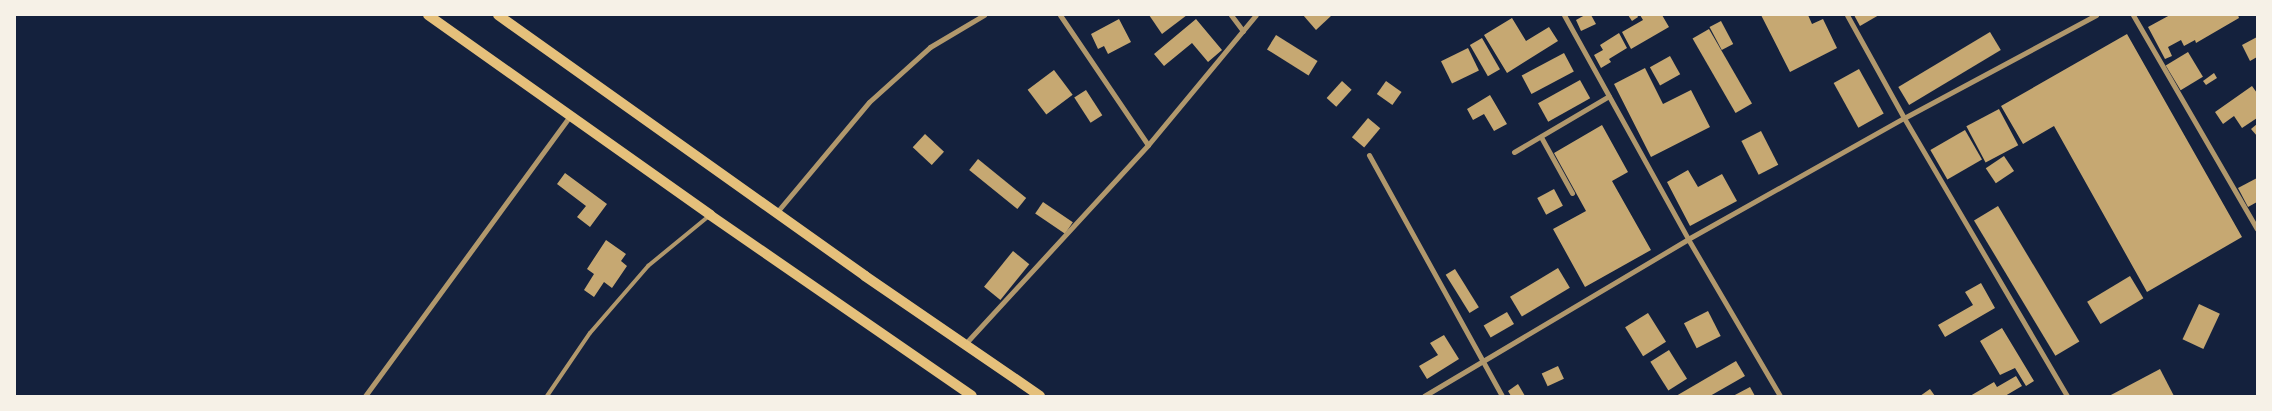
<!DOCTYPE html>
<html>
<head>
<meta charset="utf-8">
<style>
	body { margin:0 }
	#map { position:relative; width:2272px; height:411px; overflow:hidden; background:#14213d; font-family:"Noto Serif",serif }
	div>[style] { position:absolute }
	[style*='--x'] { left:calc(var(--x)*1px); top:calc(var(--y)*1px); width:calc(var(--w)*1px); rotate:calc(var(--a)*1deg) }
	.building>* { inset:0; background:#c6a872; transform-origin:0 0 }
	.service>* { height:4px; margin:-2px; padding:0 2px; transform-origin:2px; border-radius:2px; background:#b1986c }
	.minor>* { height:5px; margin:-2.5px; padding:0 2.5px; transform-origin:2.5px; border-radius:2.5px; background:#b1986c }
	.secondary>* { height:10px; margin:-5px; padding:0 5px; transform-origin:5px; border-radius:5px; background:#e5c07b }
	span { translate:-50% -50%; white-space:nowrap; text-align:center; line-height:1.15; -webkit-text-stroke:5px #f6f1e7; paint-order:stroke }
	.frame { position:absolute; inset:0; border:16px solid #f6f1e7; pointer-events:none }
</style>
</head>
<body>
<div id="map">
	<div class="building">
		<div style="clip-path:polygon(1149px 15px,1187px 15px,1162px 34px)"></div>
		<div style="clip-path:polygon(1303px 15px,1332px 15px,1316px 30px)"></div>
		<div style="clip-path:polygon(1585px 15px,1591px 15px,1596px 24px,1581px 31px,1576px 20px)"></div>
		<div style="clip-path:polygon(1628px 15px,1637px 15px,1638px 17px,1632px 21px)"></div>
		<div style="clip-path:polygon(1640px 15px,1662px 15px,1669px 27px,1631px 49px,1622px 32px,1643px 20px)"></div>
		<div style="clip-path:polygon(1761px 15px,1808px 15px,1812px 24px,1823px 19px,1837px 48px,1790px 72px)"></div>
		<div style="clip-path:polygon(1854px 15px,1879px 15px,1860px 26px)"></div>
		<div style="clip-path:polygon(2170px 15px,2238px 15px,2239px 18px,2196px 43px,2195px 40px,2184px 46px,2181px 40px,2168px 47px,2172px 56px,2165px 59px,2148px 27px)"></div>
		<div style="clip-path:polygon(1512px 18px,1526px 41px,1549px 27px,1558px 41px,1507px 73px,1484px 35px)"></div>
		<div style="clip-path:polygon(1119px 19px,1131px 42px,1108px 54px,1104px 46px,1098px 49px,1091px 34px)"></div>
		<div style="clip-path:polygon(1196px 19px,1222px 50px,1208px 62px,1192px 43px,1164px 66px,1154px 54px)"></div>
		<div style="left:1721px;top:21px;width:26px;height:13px;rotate:62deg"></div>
		<div style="left:1709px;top:29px;width:86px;height:19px;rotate:60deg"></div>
		<div style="left:1990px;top:32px;width:21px;height:107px;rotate:59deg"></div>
		<div style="clip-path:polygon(1619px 33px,1627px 48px,1609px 59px,1611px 62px,1601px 68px,1594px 55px,1603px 50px,1600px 45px)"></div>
		<div style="clip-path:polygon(2127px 34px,2242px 237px,2147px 292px,2054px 126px,2023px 144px,2001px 106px)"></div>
		<div style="left:1276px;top:35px;width:49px;height:17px;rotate:32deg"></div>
		<div style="clip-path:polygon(2257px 37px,2257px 57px,2250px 61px,2242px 45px)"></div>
		<div style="left:1482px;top:38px;width:36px;height:14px;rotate:60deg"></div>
		<div style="left:1468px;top:48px;width:25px;height:30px;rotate:64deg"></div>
		<div style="left:2188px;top:52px;width:29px;height:26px;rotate:59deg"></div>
		<div style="left:1564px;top:53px;width:21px;height:48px;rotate:62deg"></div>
		<div style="left:1670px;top:56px;width:21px;height:23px;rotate:61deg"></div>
		<div style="clip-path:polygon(1645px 68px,1663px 104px,1691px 90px,1710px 127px,1651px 157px,1614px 84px)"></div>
		<div style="left:1859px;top:69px;width:51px;height:29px;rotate:61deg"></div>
		<div style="left:1054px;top:70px;width:31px;height:33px;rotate:53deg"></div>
		<div style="clip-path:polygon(2214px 73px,2217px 78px,2206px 85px,2203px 81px)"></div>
		<div style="left:1580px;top:80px;width:21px;height:48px;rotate:61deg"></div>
		<div style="left:1342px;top:81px;width:13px;height:23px;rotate:42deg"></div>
		<div style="left:1386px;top:81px;width:19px;height:16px;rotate:35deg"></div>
		<div style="clip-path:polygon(2252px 86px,2257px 93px,2257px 118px,2242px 128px,2234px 116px,2223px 124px,2215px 112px)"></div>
		<div style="left:1086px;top:90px;width:30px;height:14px;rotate:57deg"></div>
		<div style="clip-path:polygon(1490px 95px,1507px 124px,1494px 131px,1484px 114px,1473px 120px,1467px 109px)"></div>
		<div style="left:1999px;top:109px;width:41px;height:37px;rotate:62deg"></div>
		<div style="left:1368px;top:118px;width:16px;height:25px;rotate:40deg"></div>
		<div style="clip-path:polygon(2257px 124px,2257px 136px,2251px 129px)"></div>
		<div style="clip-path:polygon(1602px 125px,1628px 172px,1612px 181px,1651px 250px,1585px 287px,1553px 229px,1586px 211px,1554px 153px)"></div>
		<div style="left:1965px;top:130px;width:34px;height:40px;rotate:60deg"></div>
		<div style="left:1761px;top:131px;width:38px;height:22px;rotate:63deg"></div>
		<div style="left:925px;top:134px;width:26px;height:18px;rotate:43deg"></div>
		<div style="left:2004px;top:156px;width:18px;height:22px;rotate:56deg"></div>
		<div style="left:978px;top:159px;width:62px;height:14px;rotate:39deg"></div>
		<div style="clip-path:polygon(1688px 170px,1698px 187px,1722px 174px,1737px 201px,1690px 226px,1667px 182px)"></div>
		<div style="clip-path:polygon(565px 173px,607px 204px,590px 227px,577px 217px,586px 206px,557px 184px)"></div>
		<div style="clip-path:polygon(2257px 178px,2257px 202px,2248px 207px,2238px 188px)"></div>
		<div style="left:1554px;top:189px;width:19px;height:19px;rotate:62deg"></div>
		<div style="left:1043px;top:202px;width:36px;height:14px;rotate:34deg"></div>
		<div style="left:1998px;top:206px;width:158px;height:28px;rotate:59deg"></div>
		<div style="clip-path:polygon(606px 240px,626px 254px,621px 261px,627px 266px,612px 288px,604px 282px,594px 297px,584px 290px,594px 274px,587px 269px)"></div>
		<div style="left:1013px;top:251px;width:21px;height:46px;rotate:39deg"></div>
		<div style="left:1558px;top:268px;width:23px;height:56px;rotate:59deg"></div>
		<div style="left:1455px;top:269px;width:45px;height:11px;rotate:58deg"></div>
		<div style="left:2130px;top:276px;width:26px;height:50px;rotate:59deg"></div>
		<div style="clip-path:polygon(1981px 283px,1995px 308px,1945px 337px,1938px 325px,1973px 305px,1965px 292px)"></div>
		<div style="left:2199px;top:304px;width:23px;height:39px;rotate:25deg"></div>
		<div style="left:1708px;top:311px;width:28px;height:27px;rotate:63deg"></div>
		<div style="left:1507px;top:312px;width:14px;height:27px;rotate:60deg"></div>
		<div style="left:1648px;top:313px;width:34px;height:27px;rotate:58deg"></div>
		<div style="clip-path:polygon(2002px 328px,2034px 381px,2026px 386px,2015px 368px,2000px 375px,1980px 341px)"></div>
		<div style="clip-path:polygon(1444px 335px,1459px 359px,1427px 379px,1419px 366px,1438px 355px,1430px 343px)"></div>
		<div style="left:1669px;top:350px;width:34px;height:22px;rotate:58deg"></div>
		<div style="clip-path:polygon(1736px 361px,1745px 376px,1710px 396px,1676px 396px)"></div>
		<div style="left:1558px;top:366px;width:14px;height:18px;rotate:65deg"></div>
		<div style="clip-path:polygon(2160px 369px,2174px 396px,2109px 396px)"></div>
		<div style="clip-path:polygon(2016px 376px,2022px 386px,2005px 396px,1970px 396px,1994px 382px,1997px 387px)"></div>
		<div style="clip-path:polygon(1518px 384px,1525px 396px,1511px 396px,1508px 391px)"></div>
		<div style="clip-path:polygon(1750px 387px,1755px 396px,1733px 396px)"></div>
		<div style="clip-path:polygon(1930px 389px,1935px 396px,1920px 396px)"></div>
	</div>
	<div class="service">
		<div style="--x:547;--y:396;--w:76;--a:-55.7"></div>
		<div style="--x:590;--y:333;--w:89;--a:-49.1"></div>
		<div style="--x:648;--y:266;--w:80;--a:-39.4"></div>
	</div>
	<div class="minor">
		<div style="--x:1060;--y:15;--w:157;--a:55.9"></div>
		<div style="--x:1231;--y:15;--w:20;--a:53"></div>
		<div style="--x:1564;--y:15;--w:256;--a:61"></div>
		<div style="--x:1688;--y:239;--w:182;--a:59.6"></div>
		<div style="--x:1847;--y:15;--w:118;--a:61"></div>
		<div style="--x:1904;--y:118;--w:322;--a:59.6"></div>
		<div style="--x:2133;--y:15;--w:247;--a:59.9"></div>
		<div style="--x:1541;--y:137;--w:64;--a:61"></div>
		<div style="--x:1514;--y:152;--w:110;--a:-30.5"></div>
		<div style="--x:1369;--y:155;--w:275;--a:61.1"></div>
		<div style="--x:777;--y:212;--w:143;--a:-50.1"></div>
		<div style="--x:869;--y:102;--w:82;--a:-42"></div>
		<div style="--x:930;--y:47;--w:63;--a:-30.7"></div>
		<div style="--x:965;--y:344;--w:270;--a:-47.4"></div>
		<div style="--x:1148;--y:145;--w:169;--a:-50.3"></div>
		<div style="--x:365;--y:396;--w:347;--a:-53.8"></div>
		<div style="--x:1424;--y:396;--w:307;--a:-30.7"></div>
		<div style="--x:1688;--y:239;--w:248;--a:-29.3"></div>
		<div style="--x:1904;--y:118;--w:218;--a:-28.2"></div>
	</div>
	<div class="secondary">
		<div style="--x:428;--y:15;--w:346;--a:35.3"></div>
		<div style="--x:710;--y:215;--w:318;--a:34.6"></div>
		<div style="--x:498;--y:15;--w:450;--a:35.4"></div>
		<div style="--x:865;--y:276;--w:212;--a:34.4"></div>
	</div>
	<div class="frame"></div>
</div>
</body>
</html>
